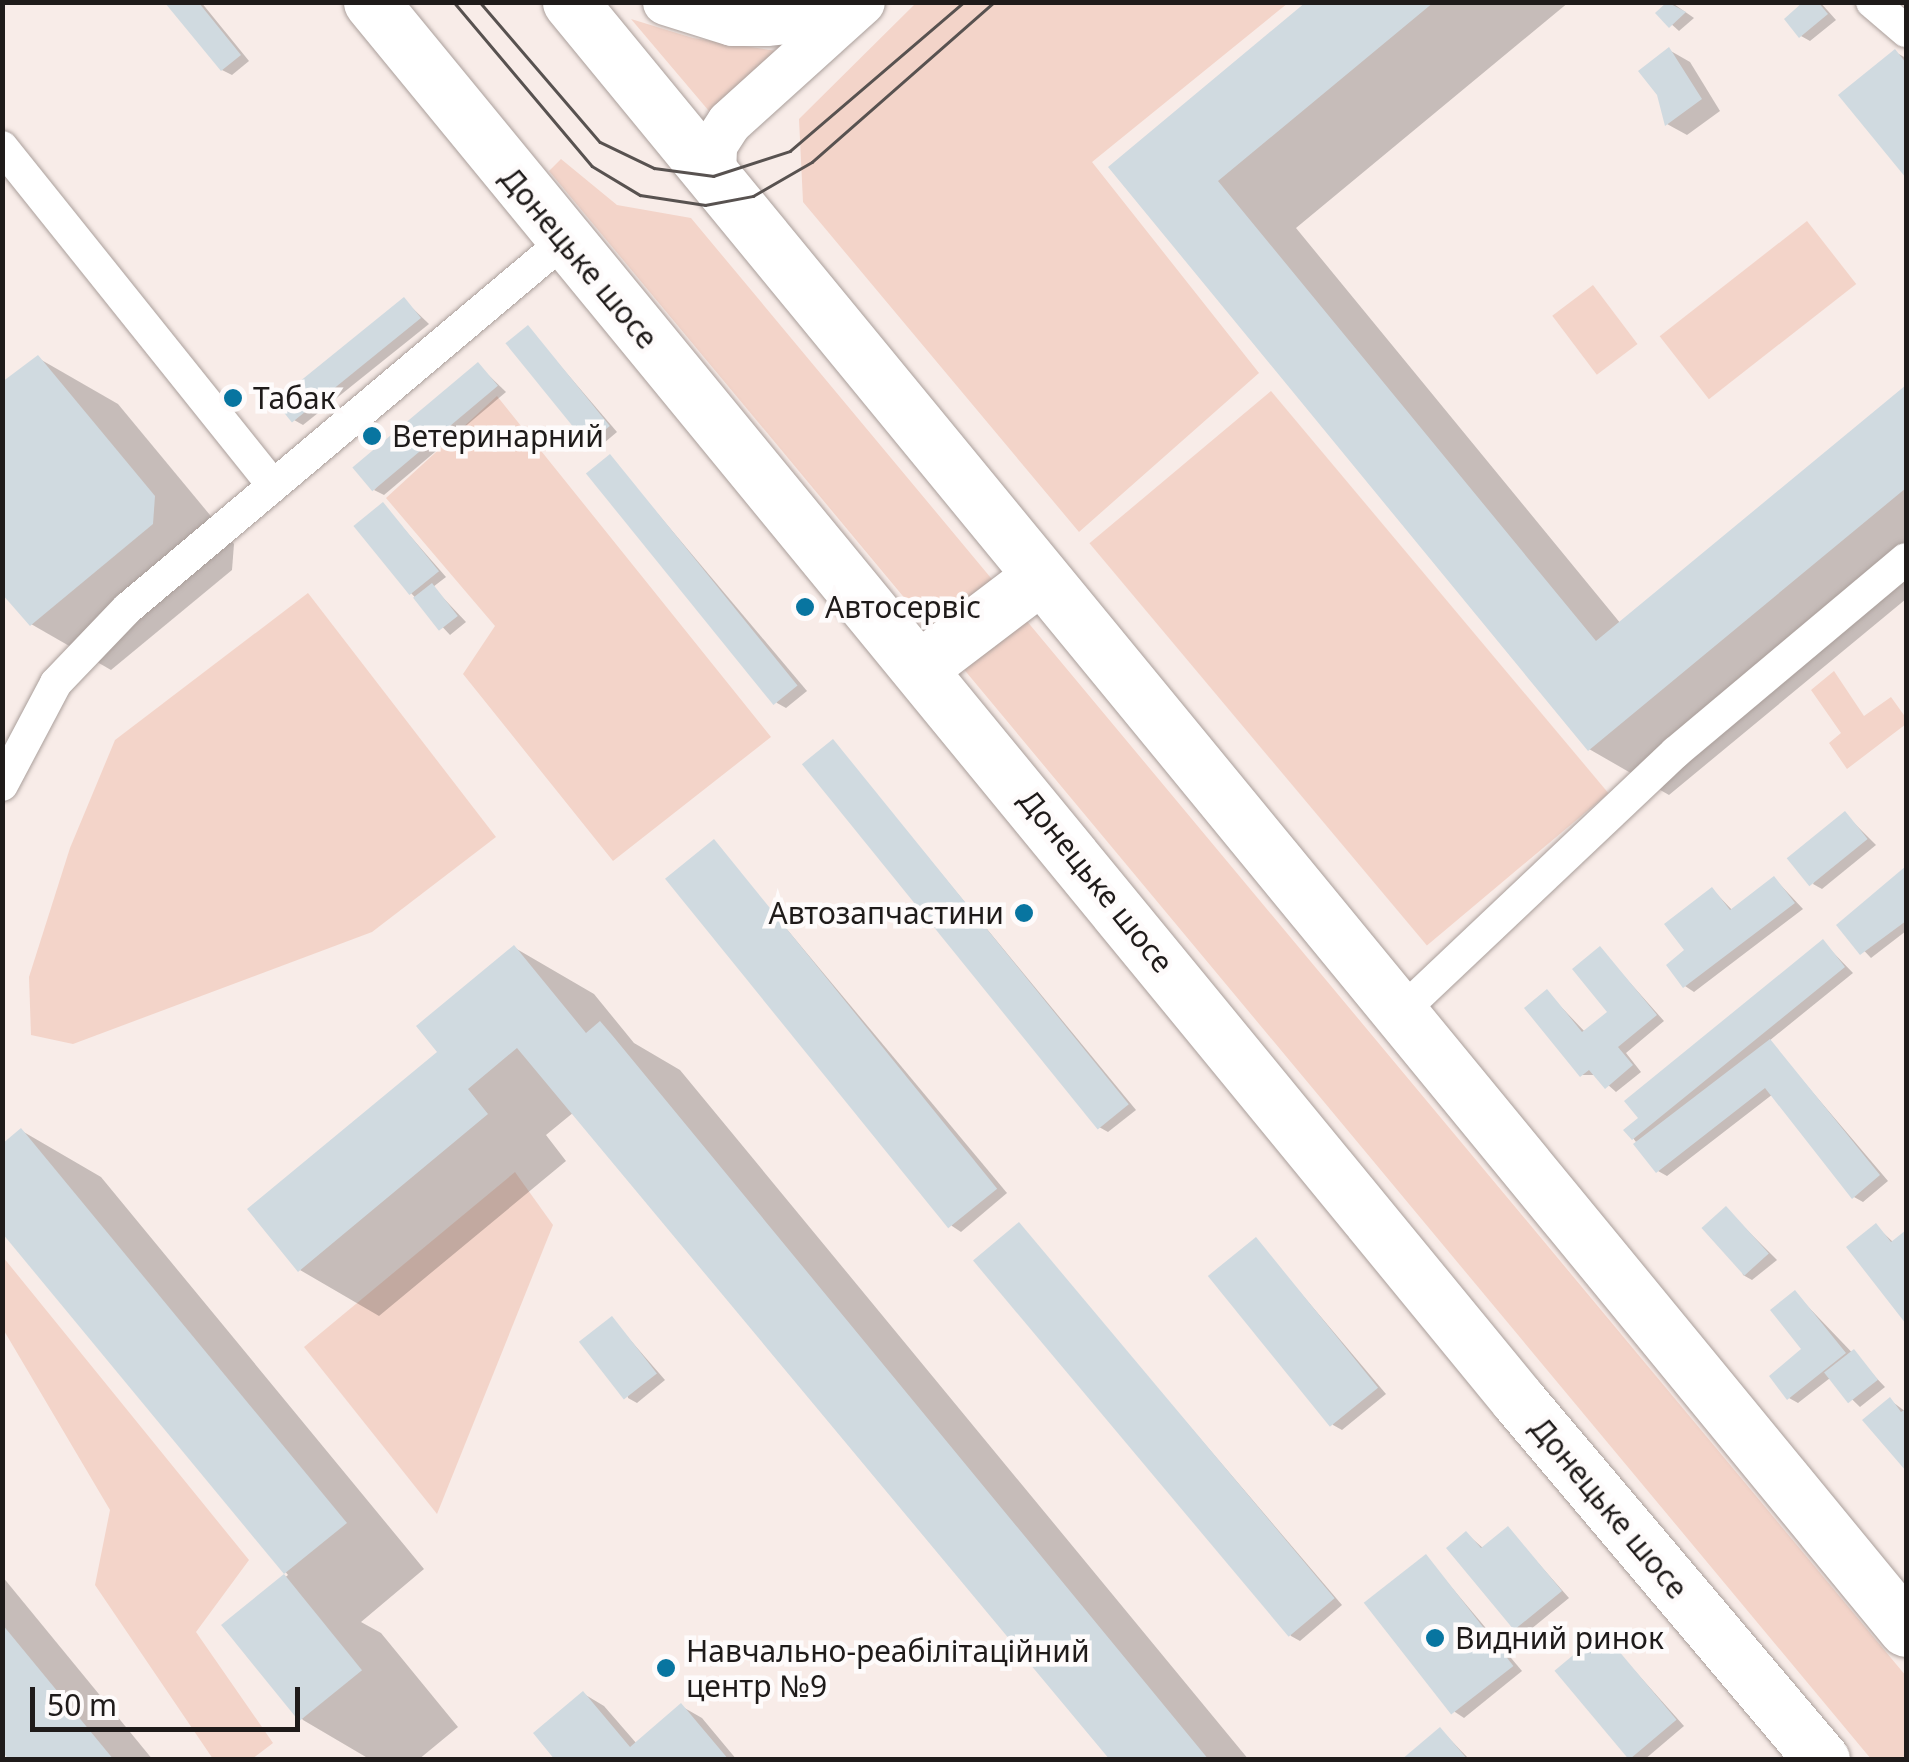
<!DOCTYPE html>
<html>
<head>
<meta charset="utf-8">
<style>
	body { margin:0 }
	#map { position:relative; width:1909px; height:1762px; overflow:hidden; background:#f8ece8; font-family:"Noto Sans",sans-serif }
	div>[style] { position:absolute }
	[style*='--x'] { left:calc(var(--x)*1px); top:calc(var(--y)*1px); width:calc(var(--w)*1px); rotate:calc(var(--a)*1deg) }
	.green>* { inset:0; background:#f3d4c9; transform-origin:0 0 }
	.shadow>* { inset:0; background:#0003 }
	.building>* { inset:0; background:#d0dae0; transform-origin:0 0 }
	.roads { filter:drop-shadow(0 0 2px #aa9f9b) drop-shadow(0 0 2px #aa9f9b) }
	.street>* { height:32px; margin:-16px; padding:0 16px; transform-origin:16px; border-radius:16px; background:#fff }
	.secondary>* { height:45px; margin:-22.5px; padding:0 22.5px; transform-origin:22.5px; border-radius:22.5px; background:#fff }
	.highway>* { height:55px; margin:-27.5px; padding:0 27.5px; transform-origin:27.5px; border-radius:27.5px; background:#fff }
	.tram>* { height:2.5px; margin:-1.25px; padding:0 1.25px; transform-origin:1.25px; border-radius:1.25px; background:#585250 }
	.dots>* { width:28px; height:28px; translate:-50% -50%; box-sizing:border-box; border:5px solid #fefbfb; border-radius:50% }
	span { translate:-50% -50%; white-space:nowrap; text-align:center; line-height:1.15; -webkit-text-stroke:9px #fefbfb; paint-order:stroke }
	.street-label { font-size:30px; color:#1f1b1a }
	.poi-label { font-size:30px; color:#1f1b1a }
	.left { translate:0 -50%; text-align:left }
	.right { translate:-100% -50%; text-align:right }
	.frame { position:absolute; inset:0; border:5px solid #1f1b1a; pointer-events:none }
	.scale { position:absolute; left:30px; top:1687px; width:270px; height:45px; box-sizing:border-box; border:5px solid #1f1b1a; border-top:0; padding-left:12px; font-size:30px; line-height:35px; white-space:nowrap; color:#1f1b1a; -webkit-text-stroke:8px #fefbfb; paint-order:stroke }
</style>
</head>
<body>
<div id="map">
	<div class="green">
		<div style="clip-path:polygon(916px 3px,1288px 3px,1092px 162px,1259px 373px,1079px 532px,803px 202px,799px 119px)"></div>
		<div style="clip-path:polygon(631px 19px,693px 38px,790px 53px,714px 117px)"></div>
		<div style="clip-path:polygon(561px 159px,617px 205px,691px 218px,1906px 1676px,1906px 1759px,1871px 1759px,549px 171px)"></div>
		<div style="left:1807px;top:221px;width:80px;height:187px;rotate:52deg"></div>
		<div style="left:1593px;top:285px;width:74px;height:51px;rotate:53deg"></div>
		<div style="left:1271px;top:391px;width:525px;height:237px;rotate:50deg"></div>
		<div style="clip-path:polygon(497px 396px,771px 737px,613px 861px,463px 674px,495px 626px,386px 498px)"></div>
		<div style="clip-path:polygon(308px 593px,496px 837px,372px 932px,73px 1044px,31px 1035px,29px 977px,70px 848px,115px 740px)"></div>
		<div style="clip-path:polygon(1834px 671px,1864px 716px,1891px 697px,1906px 718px,1906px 724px,1847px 769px,1829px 743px,1841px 733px,1811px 690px)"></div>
		<div style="clip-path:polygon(515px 1172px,553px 1225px,437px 1514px,304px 1347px)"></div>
		<div style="clip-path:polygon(3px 1257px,249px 1560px,196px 1632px,273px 1743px,252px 1759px,213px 1759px,95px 1585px,110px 1510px,3px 1329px)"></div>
	</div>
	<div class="shadow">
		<div style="clip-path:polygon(168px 2px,201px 2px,249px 61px,232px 75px,222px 70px)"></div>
		<div style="clip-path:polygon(1310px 2px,1569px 2px,1296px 228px,1621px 624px,1906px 388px,1906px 599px,1669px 795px,1589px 749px,1111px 167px)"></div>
		<div style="clip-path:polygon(1671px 2px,1694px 18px,1679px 31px,1659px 13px)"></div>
		<div style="clip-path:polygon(1795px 2px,1820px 2px,1836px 20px,1810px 41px,1801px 36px,1802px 7px)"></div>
		<div style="clip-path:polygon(1669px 50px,1690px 62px,1720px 111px,1687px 135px,1667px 124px)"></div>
		<div style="clip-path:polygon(1895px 52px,1906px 58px,1906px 174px,1842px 95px)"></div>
		<div style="clip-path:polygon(404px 300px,429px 324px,303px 425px,294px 420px)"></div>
		<div style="clip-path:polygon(528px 328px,617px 432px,598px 448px,589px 443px)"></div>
		<div style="clip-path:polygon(38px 358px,118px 404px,234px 544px,232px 570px,111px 670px,31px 624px)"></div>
		<div style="clip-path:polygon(478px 365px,506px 392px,384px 495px,374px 490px)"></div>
		<div style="clip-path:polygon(610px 457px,807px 691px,786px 708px,777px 703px)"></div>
		<div style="clip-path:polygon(383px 505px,446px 577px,433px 587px,466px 622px,450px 635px,411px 593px)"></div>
		<div style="clip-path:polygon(833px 742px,1136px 1110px,1108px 1132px,1099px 1127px)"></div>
		<div style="clip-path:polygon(1845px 814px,1876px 845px,1822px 889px,1813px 884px)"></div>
		<div style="clip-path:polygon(714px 842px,1007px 1193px,961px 1232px,952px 1226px)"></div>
		<div style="clip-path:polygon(1906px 869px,1906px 931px,1871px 958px,1840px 925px)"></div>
		<div style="clip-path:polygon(1775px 879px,1803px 909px,1694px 992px,1685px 986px,1688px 951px,1713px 890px,1733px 911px)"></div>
		<div style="clip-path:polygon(1823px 942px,1853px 973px,1769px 1041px,1888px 1181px,1863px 1202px,1854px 1197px,1773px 1094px,1667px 1176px,1658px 1171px,1633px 1138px)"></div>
		<div style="clip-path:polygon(515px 948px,594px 994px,634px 1043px,680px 1070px,1249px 1760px,1113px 1760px,574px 1112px,546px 1135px,566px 1161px,379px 1316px,300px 1270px)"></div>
		<div style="clip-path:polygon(1600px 949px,1664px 1021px,1626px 1053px,1641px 1072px,1616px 1092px,1597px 1075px,1582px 1075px,1547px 992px,1586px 1033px,1611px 1013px)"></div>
		<div style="clip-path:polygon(22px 1131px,101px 1177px,424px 1569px,361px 1622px,381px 1633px,458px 1727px,418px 1760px,371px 1760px,303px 1720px,226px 1626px,288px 1575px,2px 1229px)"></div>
		<div style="clip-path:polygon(1726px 1209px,1777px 1260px,1752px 1280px,1743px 1275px)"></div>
		<div style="clip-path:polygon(1019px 1226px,1342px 1605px,1300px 1641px,1291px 1636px)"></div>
		<div style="clip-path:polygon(1876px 1226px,1894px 1243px,1906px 1234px,1906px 1320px,1849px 1248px)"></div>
		<div style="clip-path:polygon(1256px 1240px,1386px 1394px,1342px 1430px,1333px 1425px)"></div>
		<div style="clip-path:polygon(1795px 1293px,1885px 1387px,1860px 1407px,1830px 1378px,1798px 1403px,1789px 1398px,1805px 1350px)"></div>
		<div style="clip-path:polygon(612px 1319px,665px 1380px,637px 1403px,628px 1398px)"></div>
		<div style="clip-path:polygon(1890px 1400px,1906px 1412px,1906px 1467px,1865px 1420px)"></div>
		<div style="clip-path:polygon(1508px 1529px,1569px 1598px,1525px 1634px,1515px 1629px,1467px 1534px,1484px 1549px)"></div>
		<div style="clip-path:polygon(1426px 1557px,1522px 1671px,1464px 1718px,1455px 1712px)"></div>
		<div style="clip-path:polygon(2px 1576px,153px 1760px,13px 1760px,2px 1747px)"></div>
		<div style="clip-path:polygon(1602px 1634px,1684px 1726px,1644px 1760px,1631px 1758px)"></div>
		<div style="clip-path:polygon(584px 1694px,604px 1706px,637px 1744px,681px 1706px,702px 1718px,737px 1760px,559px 1760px)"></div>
		<div style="clip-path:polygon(1441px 1730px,1470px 1760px,1405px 1760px)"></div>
	</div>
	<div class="building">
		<div style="clip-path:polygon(1306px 2px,1434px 2px,1218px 181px,1596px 641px,1906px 385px,1906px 488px,1588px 751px,1108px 167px)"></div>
		<div style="clip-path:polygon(1667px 2px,1686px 12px,1669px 28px,1655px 13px)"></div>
		<div style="clip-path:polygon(1803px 2px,1818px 2px,1828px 14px,1799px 38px,1784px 19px)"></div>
		<div style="clip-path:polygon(165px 3px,199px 3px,241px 55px,221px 71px)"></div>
		<div style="clip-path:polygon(1669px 47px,1702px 99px,1665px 126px,1657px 95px,1638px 71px)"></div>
		<div style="clip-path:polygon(1895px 49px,1906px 63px,1906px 178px,1838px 95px)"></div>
		<div style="left:404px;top:297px;width:27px;height:166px;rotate:51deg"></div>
		<div style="left:528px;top:325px;width:130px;height:29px;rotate:51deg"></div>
		<div style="clip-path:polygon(38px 355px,155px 496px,153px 524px,30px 626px,2px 594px,2px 382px)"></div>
		<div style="left:478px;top:362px;width:31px;height:164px;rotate:50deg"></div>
		<div style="left:610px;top:454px;width:298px;height:31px;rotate:51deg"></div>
		<div style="left:383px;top:502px;width:89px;height:38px;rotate:51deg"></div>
		<div style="left:432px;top:583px;width:42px;height:24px;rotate:52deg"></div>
		<div style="left:833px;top:739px;width:470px;height:40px;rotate:51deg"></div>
		<div style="left:1845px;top:811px;width:36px;height:75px;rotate:51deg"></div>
		<div style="left:714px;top:839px;width:450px;height:63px;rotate:51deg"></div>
		<div style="clip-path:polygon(1906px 866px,1906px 921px,1860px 955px,1836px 925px)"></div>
		<div style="clip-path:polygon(1774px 876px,1795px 903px,1683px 988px,1666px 965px,1684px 950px,1664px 924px,1712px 887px,1730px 910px)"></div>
		<div style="clip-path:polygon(1823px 939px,1845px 967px,1632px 1140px,1623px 1130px,1638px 1118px,1624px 1101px)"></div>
		<div style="clip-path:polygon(514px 945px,586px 1033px,600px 1021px,612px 1035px,1209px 1760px,1110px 1760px,517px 1048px,468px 1089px,488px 1114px,298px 1272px,247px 1209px,437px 1052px,416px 1026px)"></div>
		<div style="clip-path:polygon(1600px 946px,1657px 1015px,1618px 1047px,1633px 1065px,1605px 1089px,1589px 1070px,1580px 1077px,1524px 1008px,1547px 989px,1582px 1032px,1607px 1012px,1572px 969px)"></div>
		<div style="clip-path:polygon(1770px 1039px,1880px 1175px,1852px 1199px,1765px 1088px,1656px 1173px,1633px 1144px)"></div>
		<div style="clip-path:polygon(21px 1128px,347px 1523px,284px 1574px,2px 1233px,2px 1144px)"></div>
		<div style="left:1726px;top:1206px;width:64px;height:33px;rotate:48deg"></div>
		<div style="left:1019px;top:1222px;width:491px;height:60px;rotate:50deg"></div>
		<div style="clip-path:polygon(1876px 1223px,1891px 1242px,1906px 1230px,1906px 1324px,1846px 1247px)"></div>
		<div style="left:1256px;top:1237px;width:194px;height:62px;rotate:51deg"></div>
		<div style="clip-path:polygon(1795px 1290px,1846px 1353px,1787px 1400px,1769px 1376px,1801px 1349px,1770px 1310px)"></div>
		<div style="left:612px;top:1316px;width:73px;height:42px;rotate:52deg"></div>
		<div style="left:1854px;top:1349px;width:39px;height:38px;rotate:52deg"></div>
		<div style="clip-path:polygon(1890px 1397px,1901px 1412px,1906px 1409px,1906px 1471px,1862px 1420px)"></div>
		<div style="clip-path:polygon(1508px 1526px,1562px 1591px,1514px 1630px,1446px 1548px,1466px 1531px,1481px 1548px)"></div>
		<div style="left:1426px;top:1554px;width:142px;height:79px;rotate:52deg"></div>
		<div style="left:284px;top:1574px;width:124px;height:81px;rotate:51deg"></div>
		<div style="clip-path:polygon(2px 1624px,114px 1760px,9px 1760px,2px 1751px)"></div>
		<div style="left:1602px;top:1631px;width:116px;height:62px;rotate:50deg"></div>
		<div style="clip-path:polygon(583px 1691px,630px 1747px,681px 1703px,729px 1760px,555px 1760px,533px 1733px)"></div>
		<div style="clip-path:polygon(1440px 1727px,1468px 1760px,1401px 1760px)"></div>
	</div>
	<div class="roads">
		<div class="street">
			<div style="--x:1872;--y:2;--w:45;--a:40.5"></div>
			<div style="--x:2;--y:147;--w:433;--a:51.3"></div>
			<div style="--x:2;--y:785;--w:115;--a:-62.1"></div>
			<div style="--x:56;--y:683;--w:104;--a:-46.2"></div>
			<div style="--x:128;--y:608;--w:570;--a:-40.09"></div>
			<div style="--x:1399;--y:1014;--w:381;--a:-43.4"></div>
			<div style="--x:1676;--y:752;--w:300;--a:-40"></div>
		</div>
		<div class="secondary">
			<div style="--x:665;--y:2;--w:70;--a:17.4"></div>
			<div style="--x:732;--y:23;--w:34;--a:0"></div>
			<div style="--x:766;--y:23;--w:31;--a:-6"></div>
			<div style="--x:797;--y:20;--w:45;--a:-23.7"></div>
			<div style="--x:713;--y:176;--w:31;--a:-88"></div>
			<div style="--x:714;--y:145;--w:27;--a:-57"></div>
			<div style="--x:729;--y:122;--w:179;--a:-42.1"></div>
		</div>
		<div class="highway">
			<div style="--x:371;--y:2;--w:1808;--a:50.63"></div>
			<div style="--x:1518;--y:1400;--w:471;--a:49.8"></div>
			<div style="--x:570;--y:2;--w:2105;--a:50.61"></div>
			<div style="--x:921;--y:667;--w:146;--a:-37.2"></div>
		</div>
	</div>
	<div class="tram">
		<div style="--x:454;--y:2;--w:214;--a:49.9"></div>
		<div style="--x:592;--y:166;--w:56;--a:31.1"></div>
		<div style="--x:640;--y:195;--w:66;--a:8.7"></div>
		<div style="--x:705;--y:205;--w:49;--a:-10.6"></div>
		<div style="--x:753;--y:196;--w:68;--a:-30"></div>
		<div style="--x:812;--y:162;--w:242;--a:-41.3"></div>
		<div style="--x:480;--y:2;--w:184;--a:49.4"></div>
		<div style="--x:600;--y:142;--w:60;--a:25.7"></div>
		<div style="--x:654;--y:168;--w:60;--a:7.7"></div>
		<div style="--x:713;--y:176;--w:81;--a:-18"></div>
		<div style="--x:790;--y:151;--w:229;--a:-40.6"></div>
	</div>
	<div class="dots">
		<div style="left:233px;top:398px;background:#0875a0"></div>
		<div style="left:372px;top:436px;background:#0875a0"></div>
		<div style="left:805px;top:607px;background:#0875a0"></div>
		<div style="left:1024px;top:913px;background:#0875a0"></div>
		<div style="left:1435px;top:1638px;background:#0875a0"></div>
		<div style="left:666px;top:1668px;background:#0875a0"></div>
	</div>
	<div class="street-label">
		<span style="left:579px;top:258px;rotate:50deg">Донецьке шосе</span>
		<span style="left:1096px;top:881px;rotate:51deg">Донецьке шосе</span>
		<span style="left:1609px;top:1508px;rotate:50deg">Донецьке шосе</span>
	</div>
	<div class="poi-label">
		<span class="left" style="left:253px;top:398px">Табак</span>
		<span class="left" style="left:392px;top:436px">Ветеринарний</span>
		<span class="left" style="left:825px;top:607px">Автосервіс</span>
		<span class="right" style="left:1004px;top:913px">Автозапчастини</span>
		<span class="left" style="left:1455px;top:1638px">Видний ринок</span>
		<span class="left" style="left:686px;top:1668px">Навчально-реабілітаційний<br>центр №9</span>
	</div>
	<div class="frame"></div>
	<div class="scale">50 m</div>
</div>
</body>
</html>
